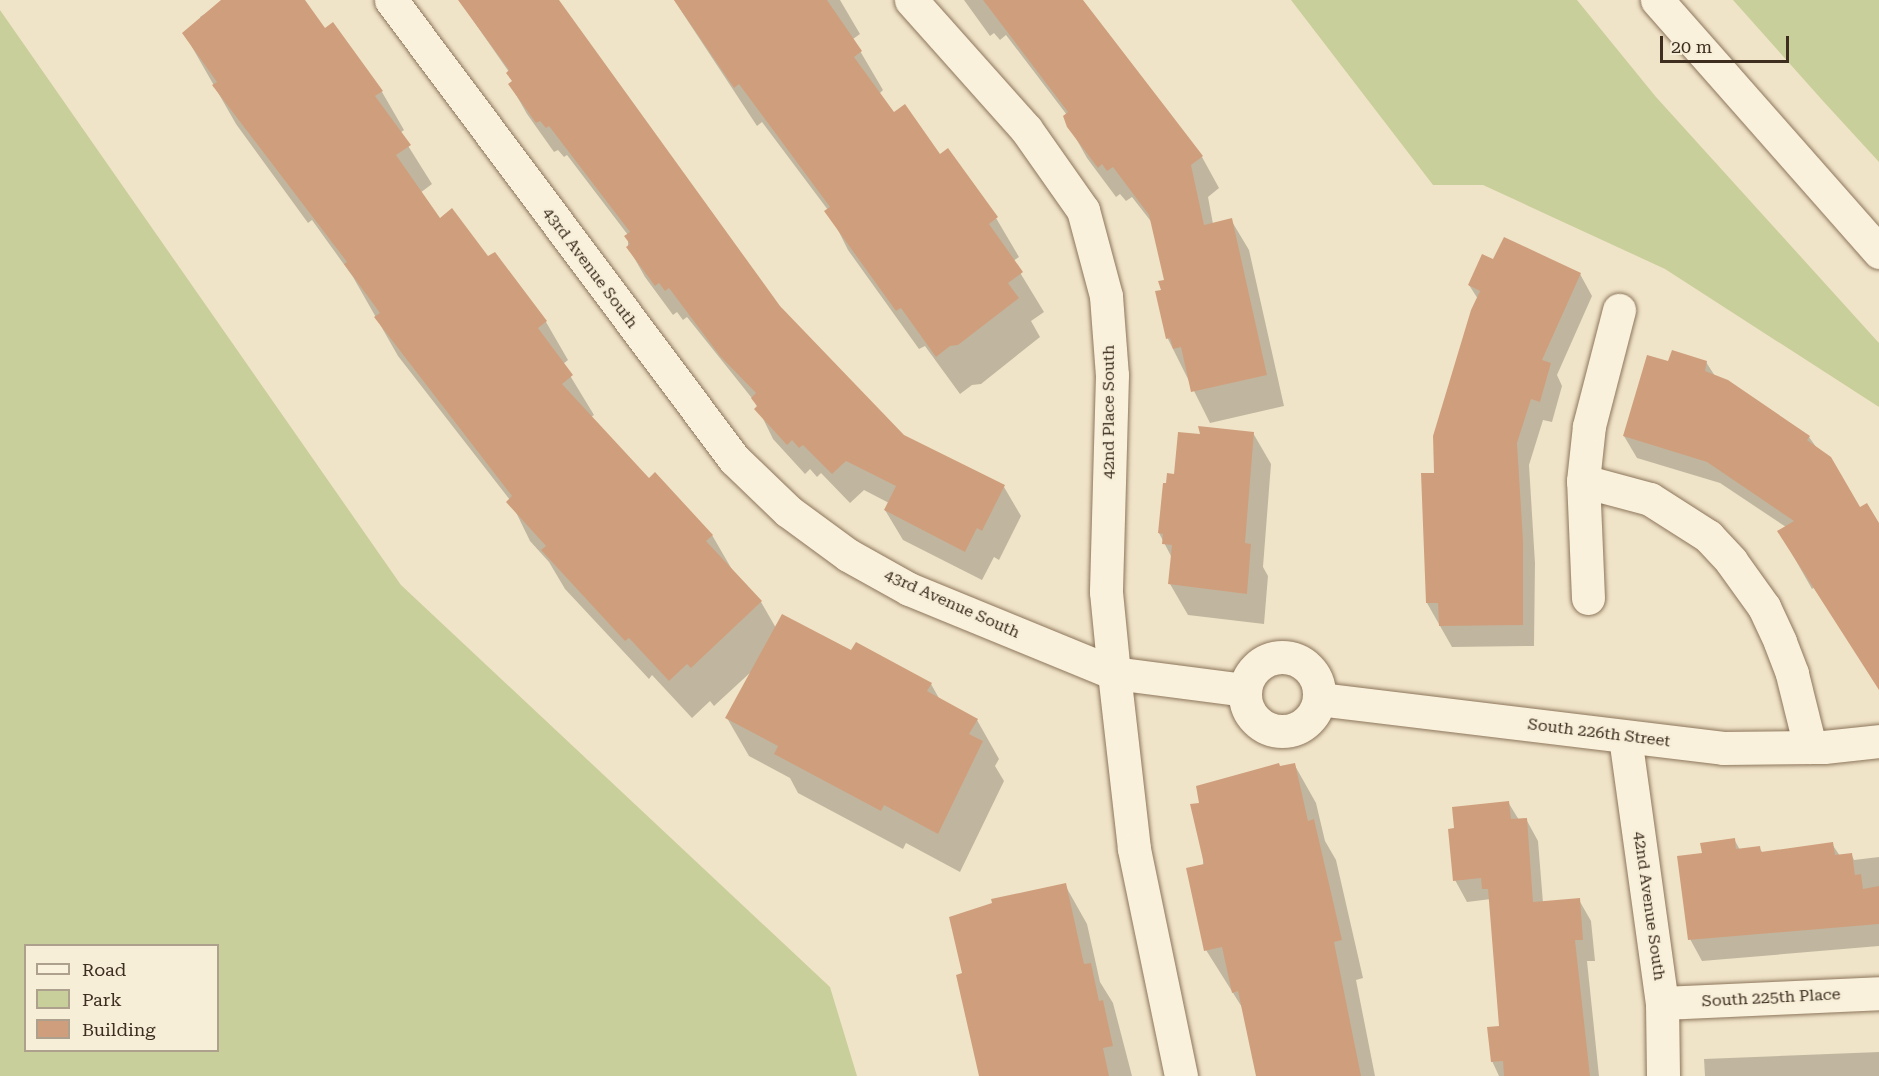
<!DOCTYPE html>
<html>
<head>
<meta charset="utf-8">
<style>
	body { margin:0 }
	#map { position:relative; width:1879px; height:1076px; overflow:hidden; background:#f0e4c8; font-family:"Roboto Serif",serif }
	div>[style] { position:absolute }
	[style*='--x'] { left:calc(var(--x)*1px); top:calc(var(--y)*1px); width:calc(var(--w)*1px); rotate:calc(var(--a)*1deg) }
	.green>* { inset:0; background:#c9cf9b }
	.shadow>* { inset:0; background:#0003 }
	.building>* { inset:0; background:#cf9f7d }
	.roads { filter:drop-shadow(0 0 2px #8d765c) drop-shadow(0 0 2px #8d765c) }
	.street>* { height:33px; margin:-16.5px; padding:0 16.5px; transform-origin:16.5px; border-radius:16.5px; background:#faf1dc }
	.street>.ring { margin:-16.5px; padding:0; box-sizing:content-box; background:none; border:33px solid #faf1dc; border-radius:50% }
	.secondary>* { height:33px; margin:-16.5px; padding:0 16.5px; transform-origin:16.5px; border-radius:16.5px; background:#faf1dc }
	span { translate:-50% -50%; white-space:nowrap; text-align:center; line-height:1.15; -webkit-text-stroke:4.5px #f7eed8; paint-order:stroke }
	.street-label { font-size:16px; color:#3d2e20 }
	.legend { position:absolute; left:24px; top:944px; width:195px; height:108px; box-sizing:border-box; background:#f7eed8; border:2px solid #ada18e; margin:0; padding:8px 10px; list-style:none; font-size:18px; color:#3d2e20 }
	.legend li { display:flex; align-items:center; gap:12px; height:30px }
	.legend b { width:30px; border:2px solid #ada18e }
	.scale { position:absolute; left:1660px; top:36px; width:129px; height:27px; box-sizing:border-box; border:3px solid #3d2e20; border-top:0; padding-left:8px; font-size:18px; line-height:21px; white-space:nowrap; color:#3d2e20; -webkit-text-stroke:4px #f7eed8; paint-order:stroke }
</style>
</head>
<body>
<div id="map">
	<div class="green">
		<div style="clip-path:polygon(1291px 0,1577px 0,1656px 97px,1879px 343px,1879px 407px,1665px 269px,1483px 185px,1433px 185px)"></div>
		<div style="clip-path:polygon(1733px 0,1879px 0,1879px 162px,1823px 101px)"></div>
		<div style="clip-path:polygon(evenodd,0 10px,401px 585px,830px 987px,857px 1076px,0 1076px,0 10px,26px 946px,218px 946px,218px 1050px,26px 1050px,26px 946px)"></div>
	</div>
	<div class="shadow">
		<div style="clip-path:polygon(226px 0,303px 0,324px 30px,382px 92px,404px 130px,400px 133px,432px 184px,420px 193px,439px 220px,488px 259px,494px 254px,546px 322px,568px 360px,563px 364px,594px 415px,591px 417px,649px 480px,712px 535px,734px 573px,761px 602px,776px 628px,931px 684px,940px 700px,977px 720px,999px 759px,995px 766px,1004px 781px,960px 872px,906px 843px,903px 849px,798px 793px,790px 778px,749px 756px,727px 718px,752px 671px,714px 706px,710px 701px,692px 718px,652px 675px,649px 679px,565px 589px,549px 562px,530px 541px,510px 500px,398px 356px,353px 277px,312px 220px,308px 223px,236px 124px,184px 33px,202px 21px,200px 17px)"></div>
		<div style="clip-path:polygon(459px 0,557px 0,779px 307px,903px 437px,1004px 487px,1021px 516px,999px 560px,994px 557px,982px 580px,903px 540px,885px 510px,889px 503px,864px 490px,850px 503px,821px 473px,817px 477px,810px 469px,805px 474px,773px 439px,755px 402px,687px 317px,683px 320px,677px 312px,673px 315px,645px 277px,628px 247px,628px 235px,567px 155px,564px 157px,558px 150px,554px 152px,527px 114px,510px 84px,513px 82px,509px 72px)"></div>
		<div style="clip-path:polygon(674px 0,840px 0,860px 34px,853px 39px,883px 90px,879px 94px,894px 114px,940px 156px,948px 150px,996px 218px,1019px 257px,1013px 261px,1044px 312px,1031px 321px,1040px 337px,981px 384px,972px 385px,960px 394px,925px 346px,919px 349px,848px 250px,828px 210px,762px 122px,757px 126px)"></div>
		<div style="clip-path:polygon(964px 0,1079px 0,1202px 157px,1219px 188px,1208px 197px,1213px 224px,1231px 220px,1249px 250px,1284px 406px,1210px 423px,1168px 339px,1162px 291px,1166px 282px,1153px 224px,1132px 197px,1126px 201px,1120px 194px,1116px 197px,1087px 158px,1069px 126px,1067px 115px,1006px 35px,1000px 40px,994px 33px,990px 36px)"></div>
		<div style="clip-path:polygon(1494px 261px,1580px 274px,1592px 296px,1557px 375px,1562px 386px,1552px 422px,1543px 420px,1529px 465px,1535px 563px,1534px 646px,1452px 647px,1427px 603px,1436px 474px,1478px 299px,1469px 285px)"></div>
		<div style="clip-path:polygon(1706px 362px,1715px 376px,1809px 437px,1860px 509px,1879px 526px,1879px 689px,1815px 587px,1812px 589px,1779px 531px,1786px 527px,1720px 483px,1637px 458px,1624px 436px,1669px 363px)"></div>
		<div style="clip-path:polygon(1253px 433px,1271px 464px,1263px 567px,1268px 576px,1264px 624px,1188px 615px,1170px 584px,1172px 558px,1159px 533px,1167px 484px,1202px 436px)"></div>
		<div style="clip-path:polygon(1294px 764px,1316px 803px,1325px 841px,1336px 860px,1363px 978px,1356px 980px,1375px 1076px,1259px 1076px,1245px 1012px,1206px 950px,1201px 804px)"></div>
		<div style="clip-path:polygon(1508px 802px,1519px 820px,1526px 819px,1538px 841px,1543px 903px,1579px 900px,1591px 921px,1595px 961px,1587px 961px,1599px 1076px,1499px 1076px,1492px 1061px,1500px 1027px,1491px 899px,1467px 902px,1455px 880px,1456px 829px)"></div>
		<div style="clip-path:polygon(1734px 839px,1740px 850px,1759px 848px,1763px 853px,1832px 844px,1840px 856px,1851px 854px,1854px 860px,1879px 857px,1879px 946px,1702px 961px,1690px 939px,1703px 854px)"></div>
		<div style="clip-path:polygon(1065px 885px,1087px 924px,1100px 982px,1113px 1003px,1132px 1076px,980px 1076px,964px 974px)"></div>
		<div style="clip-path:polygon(1879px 1052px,1879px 1076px,1705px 1076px,1704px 1059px)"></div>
	</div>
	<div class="building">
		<div style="clip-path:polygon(221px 0,305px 0,325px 28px,333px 22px,383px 91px,375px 96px,411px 145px,396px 155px,440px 218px,452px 208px,488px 256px,495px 252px,547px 321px,538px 328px,573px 375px,562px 384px,649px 478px,655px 472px,713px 535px,706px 541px,762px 601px,691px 668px,687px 664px,669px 681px,629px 638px,625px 641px,541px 550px,546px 546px,506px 502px,512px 496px,374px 317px,380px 313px,344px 264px,347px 262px,212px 85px,217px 82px,182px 33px)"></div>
		<div style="clip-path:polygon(458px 0,559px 0,780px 306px,904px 435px,1005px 485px,982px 531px,977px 528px,965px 552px,884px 510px,896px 486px,846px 461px,832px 474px,803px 445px,799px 448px,792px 440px,787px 445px,754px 409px,757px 406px,751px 398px,756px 393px,720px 356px,669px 288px,665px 291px,659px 283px,655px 286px,626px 247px,630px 244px,624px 236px,630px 232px,549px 126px,546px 128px,540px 121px,536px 123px,508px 84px,512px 81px,506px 73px,509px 70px)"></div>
		<div style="clip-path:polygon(674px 0,827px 0,862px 51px,854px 57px,894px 112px,905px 104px,940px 154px,948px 148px,998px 217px,989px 224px,1023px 272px,1008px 283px,1019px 298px,958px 345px,950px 346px,936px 357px,901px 308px,896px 311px,824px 211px,830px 207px,739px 84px,734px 88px)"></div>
		<div style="clip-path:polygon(983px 0,1083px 0,1170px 113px,1203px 156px,1191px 165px,1204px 225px,1232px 218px,1267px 375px,1191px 392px,1181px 347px,1173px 349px,1170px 338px,1166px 339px,1155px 291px,1161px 290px,1158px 281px,1164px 280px,1149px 215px,1113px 167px,1107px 171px,1102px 164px,1098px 168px,1067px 127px,1063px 116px,1068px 112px)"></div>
		<div style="clip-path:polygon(1504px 237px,1581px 273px,1542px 360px,1551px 363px,1540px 402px,1531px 399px,1517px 443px,1523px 540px,1523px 625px,1439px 626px,1438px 603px,1426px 603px,1421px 473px,1434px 473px,1433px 436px,1471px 310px,1480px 291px,1468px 285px,1482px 254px,1493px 259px)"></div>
		<div style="clip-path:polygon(1672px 350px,1707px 361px,1705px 371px,1728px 380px,1810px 436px,1807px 440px,1831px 457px,1860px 507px,1867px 503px,1879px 523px,1879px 690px,1777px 531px,1794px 521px,1707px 462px,1623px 436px,1647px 355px,1668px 361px)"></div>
		<div style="clip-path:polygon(1198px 426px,1254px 432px,1245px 543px,1251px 544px,1247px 594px,1168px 584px,1172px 545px,1162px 544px,1163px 534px,1158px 533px,1163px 483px,1166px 483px,1167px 473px,1174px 474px,1178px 432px,1200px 434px)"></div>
		<div style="clip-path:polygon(782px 614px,851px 650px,856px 642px,932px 683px,927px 691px,978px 719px,969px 734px,983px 741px,938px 834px,884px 805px,881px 811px,774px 754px,778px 746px,725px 718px)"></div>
		<div style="clip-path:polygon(1279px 763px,1280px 766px,1295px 763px,1308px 821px,1314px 819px,1342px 940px,1334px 942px,1361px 1076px,1256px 1076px,1238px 991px,1232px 993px,1222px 947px,1204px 951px,1186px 868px,1204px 864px,1190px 804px,1199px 803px,1196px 786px)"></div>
		<div style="clip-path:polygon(1509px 801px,1511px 819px,1527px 818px,1533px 902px,1580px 898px,1583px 940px,1575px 940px,1590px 1076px,1504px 1076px,1503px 1061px,1491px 1062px,1487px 1027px,1499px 1026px,1488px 889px,1482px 889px,1481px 878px,1453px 881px,1448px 829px,1454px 828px,1452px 807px)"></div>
		<div style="clip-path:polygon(1735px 838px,1736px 849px,1760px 846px,1761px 852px,1833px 842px,1835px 855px,1852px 853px,1855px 875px,1861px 874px,1863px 889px,1879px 886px,1879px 924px,1688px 940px,1677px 856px,1702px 853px,1700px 843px)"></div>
		<div style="clip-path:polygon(1066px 883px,1084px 964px,1091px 963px,1099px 1001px,1103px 1000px,1113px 1046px,1103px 1048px,1109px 1076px,979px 1076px,956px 975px,962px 973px,949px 917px,992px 903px,991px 899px)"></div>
	</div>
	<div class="roads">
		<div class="street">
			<div style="--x:391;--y:0;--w:573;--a:53.23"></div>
			<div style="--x:734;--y:459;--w:75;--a:43.9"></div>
			<div style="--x:788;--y:511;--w:74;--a:36.3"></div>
			<div style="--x:848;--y:555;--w:70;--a:29.1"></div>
			<div style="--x:909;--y:589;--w:222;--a:22.3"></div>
			<div style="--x:1114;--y:673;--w:132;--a:7.4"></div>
			<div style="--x:911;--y:0;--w:173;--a:48.3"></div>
			<div style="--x:1026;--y:129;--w:99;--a:54.9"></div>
			<div style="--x:1083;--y:210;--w:89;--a:75"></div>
			<div style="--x:1106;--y:296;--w:79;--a:85.7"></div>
			<div style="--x:1112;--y:375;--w:217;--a:91.6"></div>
			<div style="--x:1106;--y:592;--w:81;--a:84.4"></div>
			<div style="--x:1114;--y:673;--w:177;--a:83.5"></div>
			<div style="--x:1134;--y:849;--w:232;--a:78.3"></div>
			<div style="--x:1583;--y:481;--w:69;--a:15"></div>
			<div style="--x:1650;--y:499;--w:69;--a:32.5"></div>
			<div style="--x:1708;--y:536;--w:34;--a:47"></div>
			<div style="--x:1731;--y:561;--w:57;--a:54.3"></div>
			<div style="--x:1764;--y:607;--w:38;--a:65"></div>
			<div style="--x:1780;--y:642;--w:34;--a:69"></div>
			<div style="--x:1792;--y:674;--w:75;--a:76.1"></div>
			<div style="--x:1588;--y:598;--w:117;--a:-92.4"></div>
			<div style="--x:1583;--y:481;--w:55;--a:-83.8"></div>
			<div style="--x:1589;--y:426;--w:120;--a:-75.5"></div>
			<div class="ring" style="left:1245px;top:657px;width:41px;height:41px"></div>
			<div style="--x:1319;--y:699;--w:407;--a:6.9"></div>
			<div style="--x:1723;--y:748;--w:101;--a:-0.6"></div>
			<div style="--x:1824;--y:747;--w:55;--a:-6.2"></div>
			<div style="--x:1625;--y:737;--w:269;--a:82.1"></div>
			<div style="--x:1662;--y:1003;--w:73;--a:89.2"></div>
			<div style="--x:1662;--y:1003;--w:217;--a:-2.6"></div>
		</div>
		<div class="secondary">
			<div style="--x:1657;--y:0;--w:336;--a:48.6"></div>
		</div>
	</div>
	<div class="street-label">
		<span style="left:590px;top:268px;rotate:53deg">43rd Avenue South</span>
		<span style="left:1109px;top:412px;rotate:-90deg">42nd Place South</span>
		<span style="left:952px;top:604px;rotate:24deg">43rd Avenue South</span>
		<span style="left:1599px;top:733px;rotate:7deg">South 226th Street</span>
		<span style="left:1649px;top:906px;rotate:82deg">42nd Avenue South</span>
		<span style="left:1771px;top:998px;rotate:-3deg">South 225th Place</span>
	</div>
	<ul class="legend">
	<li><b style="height:8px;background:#faf1dc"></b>Road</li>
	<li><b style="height:16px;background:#c9cf9b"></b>Park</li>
	<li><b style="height:16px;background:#cf9f7d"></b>Building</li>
	</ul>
	<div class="scale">20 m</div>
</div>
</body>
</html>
